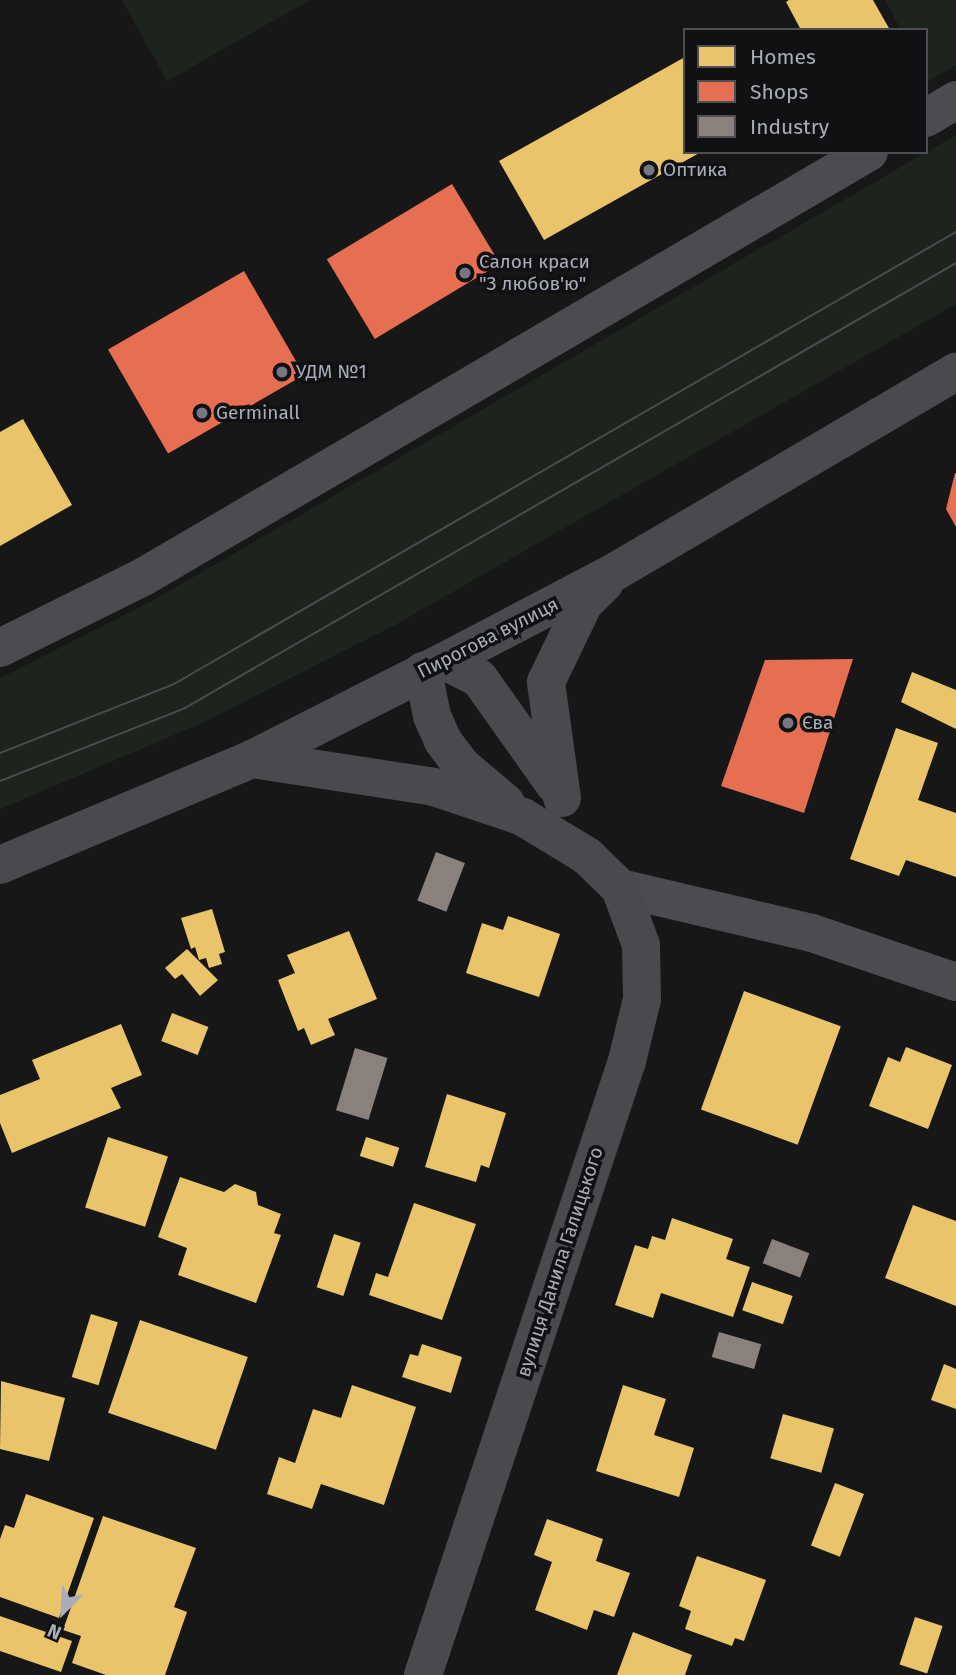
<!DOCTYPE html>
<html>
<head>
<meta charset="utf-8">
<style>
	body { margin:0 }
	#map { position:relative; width:956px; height:1675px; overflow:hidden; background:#171717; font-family:"Fira Sans",sans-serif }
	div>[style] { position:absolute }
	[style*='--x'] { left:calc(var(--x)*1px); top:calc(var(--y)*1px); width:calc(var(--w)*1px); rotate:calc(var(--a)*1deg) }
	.green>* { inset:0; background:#1d241e }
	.homes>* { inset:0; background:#e9c46a; transform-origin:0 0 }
	.shops>* { inset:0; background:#e76f51; transform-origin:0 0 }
	.industry>* { inset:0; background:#8a817c; transform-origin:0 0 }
	.street>* { height:38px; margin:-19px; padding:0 19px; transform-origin:19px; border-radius:19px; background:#4b4c50 }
	.secondary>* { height:38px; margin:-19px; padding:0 19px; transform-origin:19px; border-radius:19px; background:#4a4a4e }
	.tram>* { height:2px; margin:-1px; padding:0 1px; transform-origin:1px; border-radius:1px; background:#4b4c4f }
	.dots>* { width:19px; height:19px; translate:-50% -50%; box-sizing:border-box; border:4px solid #111113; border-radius:50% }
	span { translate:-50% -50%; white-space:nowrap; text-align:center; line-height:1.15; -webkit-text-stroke:7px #111113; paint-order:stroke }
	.poi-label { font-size:19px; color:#a8adb8 }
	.left { translate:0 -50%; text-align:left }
	.street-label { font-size:19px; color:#a8adb8 }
	.legend { position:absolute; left:683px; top:28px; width:245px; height:126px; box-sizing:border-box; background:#111113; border:2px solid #4d4f55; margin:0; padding:9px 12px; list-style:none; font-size:21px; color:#a8adb8 }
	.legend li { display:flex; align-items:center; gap:14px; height:35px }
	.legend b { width:35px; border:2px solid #4d4f55 }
	.north { position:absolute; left:28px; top:1577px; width:70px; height:70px; -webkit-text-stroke:5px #111113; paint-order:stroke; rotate:204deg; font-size:19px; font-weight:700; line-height:28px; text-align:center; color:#a8adb8 }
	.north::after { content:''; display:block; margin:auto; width:24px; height:32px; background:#a8adb8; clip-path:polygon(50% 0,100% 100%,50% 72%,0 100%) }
</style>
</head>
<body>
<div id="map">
	<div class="green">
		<div style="clip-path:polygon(122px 0,310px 0,167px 81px)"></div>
		<div style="clip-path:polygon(885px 0,956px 0,956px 65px,928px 81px,926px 30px,901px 30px)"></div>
		<div style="clip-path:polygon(956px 135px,956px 304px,395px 625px,200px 724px,0 809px,0 678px,152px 601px)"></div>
	</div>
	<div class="homes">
		<div style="clip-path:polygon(789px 0,873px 0,890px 30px,801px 30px,786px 2px)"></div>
		<div style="clip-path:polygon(685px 57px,685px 152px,701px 152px,544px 240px,499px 161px)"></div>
		<div style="clip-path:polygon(23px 419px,72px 505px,0 546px,0 432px)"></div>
		<div style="clip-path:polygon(912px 672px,956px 690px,956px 729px,901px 702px)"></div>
		<div style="clip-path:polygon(896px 728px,938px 743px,918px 800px,956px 813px,956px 877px,906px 860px,899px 876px,850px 859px)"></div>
		<div style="clip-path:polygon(212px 909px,225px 952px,219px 954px,222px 964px,209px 968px,206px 958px,199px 960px,195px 947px,191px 949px,181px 918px)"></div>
		<div style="clip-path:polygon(508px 916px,560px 934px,539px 997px,466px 973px,482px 923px,503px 930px)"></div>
		<div style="clip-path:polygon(349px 931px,377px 999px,328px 1019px,335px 1035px,311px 1045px,304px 1028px,298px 1031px,278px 980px,295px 973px,287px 955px)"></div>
		<div style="clip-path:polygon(187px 949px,218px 980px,200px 996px,182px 974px,175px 979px,165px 968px)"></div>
		<div style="left:744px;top:991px;width:103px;height:126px;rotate:20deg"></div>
		<div style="left:172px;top:1013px;width:39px;height:30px;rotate:21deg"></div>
		<div style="clip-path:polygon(121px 1024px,142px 1075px,111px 1088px,121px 1108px,12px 1153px,0 1123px,0 1095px,40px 1079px,32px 1060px)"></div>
		<div style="clip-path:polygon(906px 1047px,952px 1065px,928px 1129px,869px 1106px,888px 1057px,900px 1062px)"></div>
		<div style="clip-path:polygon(447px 1094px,506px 1113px,489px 1168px,481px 1165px,476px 1182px,425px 1167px)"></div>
		<div style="left:108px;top:1137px;width:63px;height:74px;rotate:18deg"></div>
		<div style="left:366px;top:1137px;width:35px;height:20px;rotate:18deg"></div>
		<div style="clip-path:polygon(180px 1177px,224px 1192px,235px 1184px,256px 1192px,258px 1205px,281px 1214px,274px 1233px,281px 1235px,256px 1303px,178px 1275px,187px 1248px,158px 1237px)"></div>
		<div style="clip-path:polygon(414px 1203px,476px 1224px,442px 1320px,369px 1295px,376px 1273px,388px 1277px)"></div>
		<div style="clip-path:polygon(913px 1205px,956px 1221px,956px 1306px,885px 1278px)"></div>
		<div style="clip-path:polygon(672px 1218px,733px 1239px,726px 1259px,750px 1267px,733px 1317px,661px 1293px,653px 1318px,615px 1305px,635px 1245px,648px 1249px,652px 1236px,665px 1240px)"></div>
		<div style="left:334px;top:1234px;width:28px;height:56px;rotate:18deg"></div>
		<div style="left:752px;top:1282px;width:43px;height:30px;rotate:19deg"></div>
		<div style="left:91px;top:1314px;width:28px;height:66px;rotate:17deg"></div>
		<div style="left:140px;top:1320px;width:114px;height:98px;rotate:19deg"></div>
		<div style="clip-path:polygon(422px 1344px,462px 1357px,451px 1393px,402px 1377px,410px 1354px,418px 1356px)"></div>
		<div style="clip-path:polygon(944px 1364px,956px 1369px,956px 1409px,931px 1400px)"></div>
		<div style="clip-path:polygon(1px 1381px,65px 1398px,49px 1461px,0 1449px)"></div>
		<div style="clip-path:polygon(352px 1385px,416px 1407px,384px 1505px,321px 1484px,312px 1509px,267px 1494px,279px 1457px,295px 1463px,313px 1409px,341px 1418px)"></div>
		<div style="clip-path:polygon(623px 1385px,666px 1399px,654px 1435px,694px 1448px,679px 1497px,596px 1471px)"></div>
		<div style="left:783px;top:1414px;width:53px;height:46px;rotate:16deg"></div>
		<div style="left:835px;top:1483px;width:31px;height:67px;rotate:21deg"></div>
		<div style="clip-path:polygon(26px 1494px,94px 1518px,59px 1618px,0 1597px,0 1539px,5px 1525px,14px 1528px)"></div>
		<div style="clip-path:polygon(103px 1516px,196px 1548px,174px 1607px,187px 1612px,165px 1675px,106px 1675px,72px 1663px,81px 1636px,63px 1630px)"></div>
		<div style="clip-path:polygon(547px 1519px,603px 1539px,596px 1561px,630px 1573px,614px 1617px,594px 1610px,587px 1630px,535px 1610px,552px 1562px,534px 1555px)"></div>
		<div style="clip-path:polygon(697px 1556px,766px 1580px,744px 1641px,735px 1638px,732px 1646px,685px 1629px,691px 1611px,679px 1606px)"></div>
		<div style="clip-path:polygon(0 1616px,72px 1641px,61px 1672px,0 1651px)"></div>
		<div style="left:915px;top:1617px;width:29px;height:50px;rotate:18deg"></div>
		<div style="clip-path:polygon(633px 1632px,692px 1655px,685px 1675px,617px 1675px)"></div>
	</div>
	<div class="shops">
		<div style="left:452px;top:184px;width:93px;height:146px;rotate:59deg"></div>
		<div style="left:244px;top:271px;width:120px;height:157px;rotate:60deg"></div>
		<div style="clip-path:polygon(955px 473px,956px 473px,956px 527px,946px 509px)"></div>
		<div style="clip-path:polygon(853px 659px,804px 813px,721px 786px,765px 660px)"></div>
	</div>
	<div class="industry">
		<div style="left:436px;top:852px;width:31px;height:52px;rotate:21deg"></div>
		<div style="left:355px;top:1048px;width:34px;height:65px;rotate:17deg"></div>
		<div style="left:772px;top:1239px;width:40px;height:26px;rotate:21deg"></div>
		<div style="left:719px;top:1332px;width:44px;height:26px;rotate:16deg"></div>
	</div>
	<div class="street">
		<div style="--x:926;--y:118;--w:35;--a:-31"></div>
		<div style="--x:0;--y:648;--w:160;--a:-26.4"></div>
		<div style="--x:143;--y:577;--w:841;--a:-30.34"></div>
		<div style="--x:620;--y:888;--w:197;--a:13.2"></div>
		<div style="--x:812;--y:933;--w:152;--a:18.8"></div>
	</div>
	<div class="secondary">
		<div style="--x:445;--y:661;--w:38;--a:27"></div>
		<div style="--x:479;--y:678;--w:130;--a:54.7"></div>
		<div style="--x:423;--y:671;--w:46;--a:78.7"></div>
		<div style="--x:432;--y:716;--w:27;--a:66"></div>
		<div style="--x:443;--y:741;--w:31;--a:53"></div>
		<div style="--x:462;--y:766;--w:57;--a:40.1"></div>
		<div style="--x:252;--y:759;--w:184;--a:8.7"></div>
		<div style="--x:434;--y:787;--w:94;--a:18.6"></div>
		<div style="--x:523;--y:817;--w:75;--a:31.4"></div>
		<div style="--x:587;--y:856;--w:46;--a:44.1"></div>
		<div style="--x:620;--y:888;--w:61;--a:69.8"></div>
		<div style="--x:641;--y:945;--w:54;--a:88.9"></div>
		<div style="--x:642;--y:999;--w:64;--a:103.6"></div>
		<div style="--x:627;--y:1061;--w:647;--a:108.38"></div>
		<div style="--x:562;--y:798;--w:117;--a:-97.9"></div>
		<div style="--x:546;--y:682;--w:88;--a:-64.3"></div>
		<div style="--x:584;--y:603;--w:28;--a:-44"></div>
		<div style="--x:0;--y:865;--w:273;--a:-22.8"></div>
		<div style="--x:252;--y:759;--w:216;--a:-26.9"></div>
		<div style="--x:445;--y:661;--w:195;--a:-27.7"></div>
		<div style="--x:618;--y:570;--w:392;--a:-30.4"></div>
	</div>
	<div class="tram">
		<div style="--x:0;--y:753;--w:187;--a:-21.6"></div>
		<div style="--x:174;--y:684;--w:903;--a:-30.03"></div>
		<div style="--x:0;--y:781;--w:199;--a:-21.5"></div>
		<div style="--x:185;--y:708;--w:890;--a:-29.99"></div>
	</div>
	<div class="dots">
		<div style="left:649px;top:170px;background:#757880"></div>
		<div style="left:465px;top:273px;background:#757880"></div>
		<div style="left:282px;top:372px;background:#757880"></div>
		<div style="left:202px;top:413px;background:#757880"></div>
		<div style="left:788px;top:723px;background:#757880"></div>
	</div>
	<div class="poi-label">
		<span class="left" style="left:663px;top:170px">Оптика</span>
		<span class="left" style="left:479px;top:273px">Салон краси<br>"З любов'ю"</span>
		<span class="left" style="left:296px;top:372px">УДМ №1</span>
		<span class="left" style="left:216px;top:413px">Germinall</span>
		<span class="left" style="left:802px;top:723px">Єва</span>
	</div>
	<div class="street-label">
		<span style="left:488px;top:638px;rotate:-27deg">Пирогова вулиця</span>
		<span style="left:560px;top:1262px;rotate:-72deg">вулиця Данила Галицького</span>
	</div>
	<ul class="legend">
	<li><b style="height:19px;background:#e9c46a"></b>Homes</li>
	<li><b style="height:19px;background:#e76f51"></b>Shops</li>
	<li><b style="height:19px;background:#8a817c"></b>Industry</li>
	</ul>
	<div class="north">N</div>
</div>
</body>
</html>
